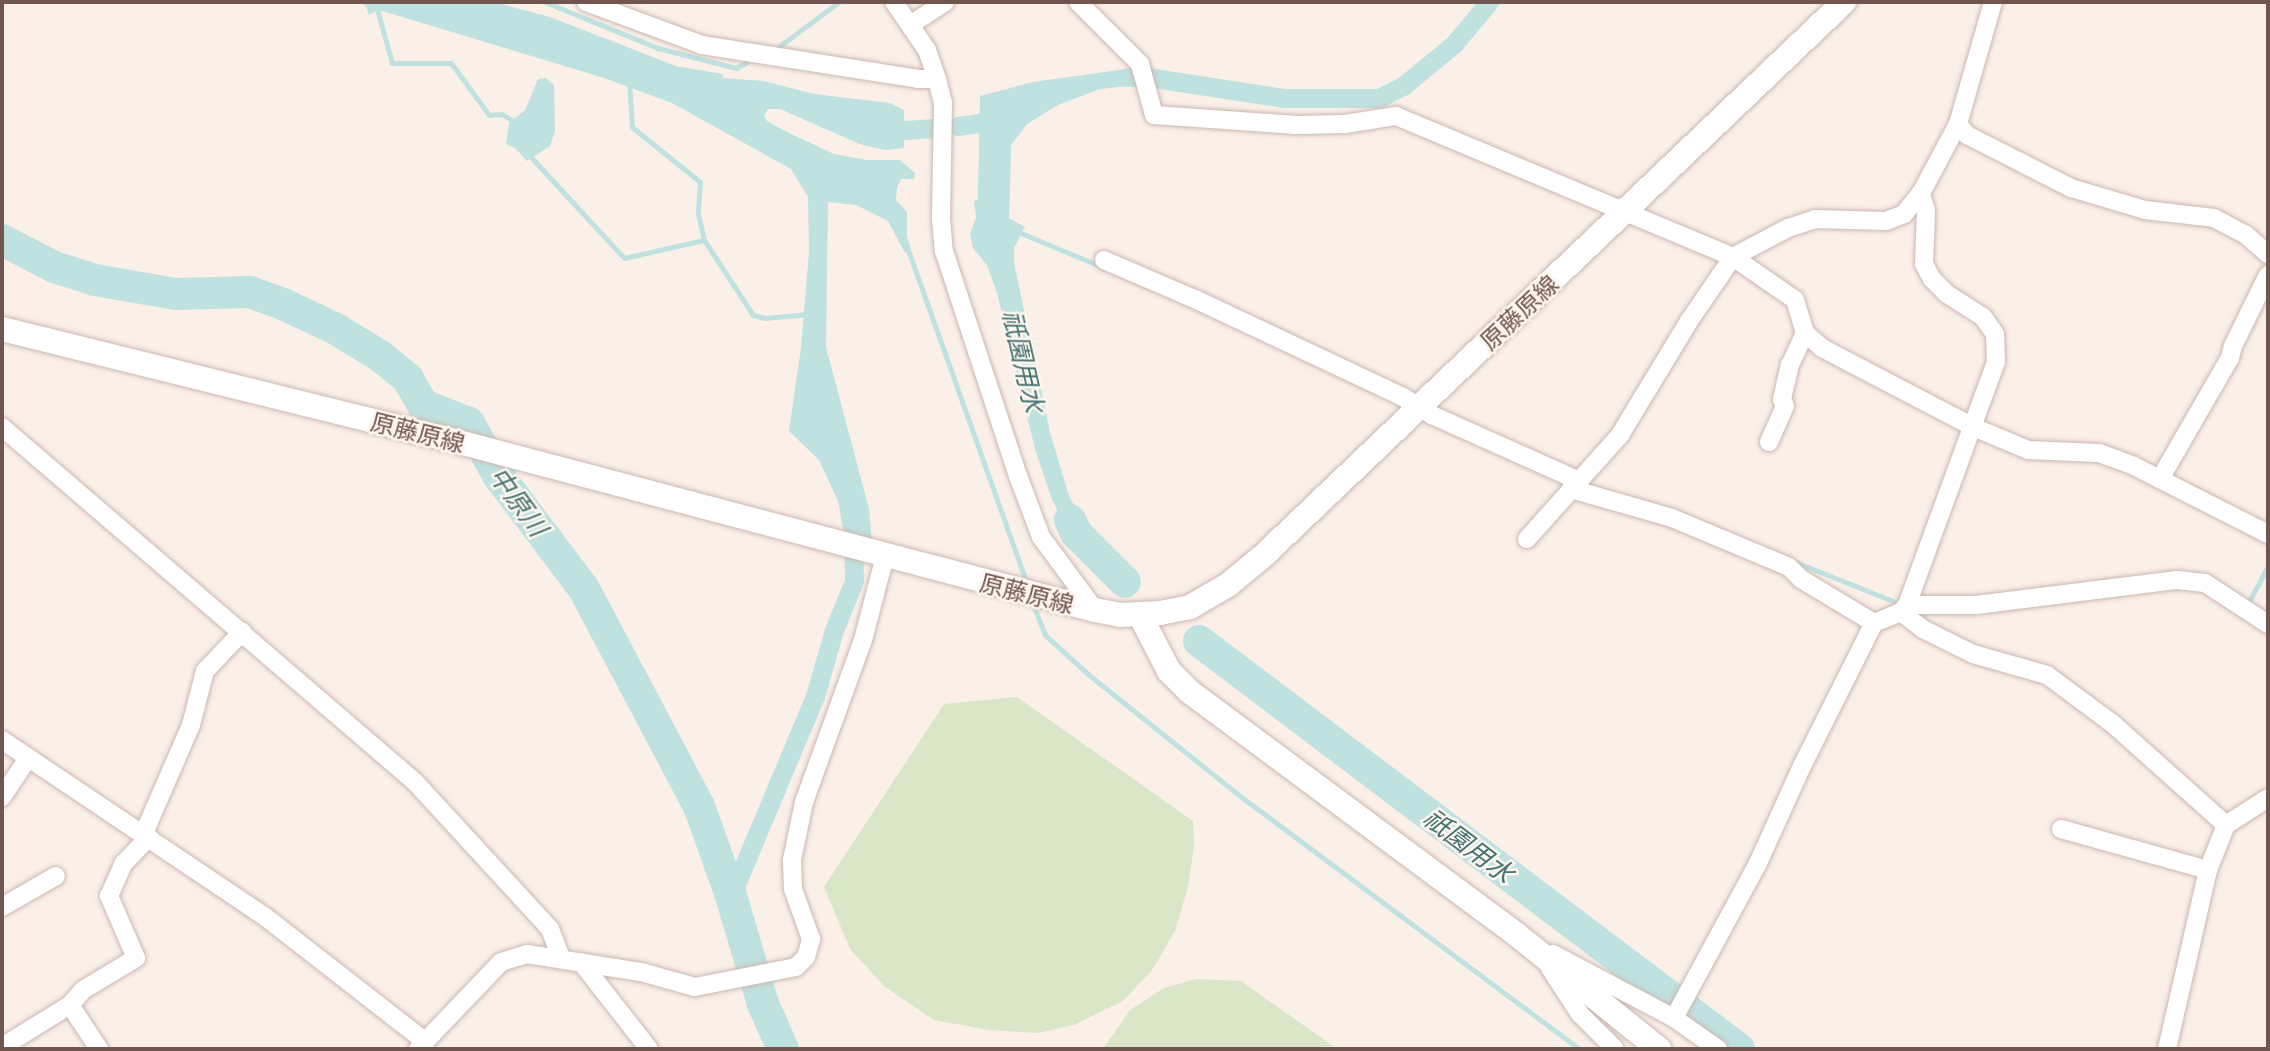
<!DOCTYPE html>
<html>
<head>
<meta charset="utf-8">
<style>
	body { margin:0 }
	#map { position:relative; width:2270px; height:1051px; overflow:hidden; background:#faf0e8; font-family:Barlow,"Noto Sans JP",sans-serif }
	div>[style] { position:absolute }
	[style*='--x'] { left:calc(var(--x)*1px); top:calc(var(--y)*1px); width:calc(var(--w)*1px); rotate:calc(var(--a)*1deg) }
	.green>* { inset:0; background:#d9e6c8 }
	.water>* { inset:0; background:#bfe1e0 }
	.stream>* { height:5px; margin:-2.5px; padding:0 2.5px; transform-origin:2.5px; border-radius:2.5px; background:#bfe1e0 }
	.canal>* { height:19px; margin:-9.5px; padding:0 9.5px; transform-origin:9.5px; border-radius:9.5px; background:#bfe1e0 }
	.river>* { height:32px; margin:-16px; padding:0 16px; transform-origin:16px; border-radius:16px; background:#bfe1e0 }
	.roads { filter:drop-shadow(0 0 2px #cbb7b0) drop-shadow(0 0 2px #cbb7b0) }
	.street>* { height:18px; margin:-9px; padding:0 9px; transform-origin:9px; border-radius:9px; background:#fff }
	.secondary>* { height:24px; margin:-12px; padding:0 12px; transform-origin:12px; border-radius:12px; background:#fff }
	span { translate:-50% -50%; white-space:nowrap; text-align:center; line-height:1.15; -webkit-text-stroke:5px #fdf5ee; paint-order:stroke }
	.street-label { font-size:24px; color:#71564f }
	.water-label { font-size:26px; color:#457474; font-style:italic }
	.frame { position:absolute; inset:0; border:4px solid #71564f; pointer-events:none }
</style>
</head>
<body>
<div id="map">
	<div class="green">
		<div style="clip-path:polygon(1017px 697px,1193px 821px,1194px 846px,1188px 887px,1175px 931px,1152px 970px,1123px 1001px,1074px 1025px,1038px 1033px,989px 1030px,934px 1020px,885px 987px,850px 949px,824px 887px,944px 704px)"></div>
		<div style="clip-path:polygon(1196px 979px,1241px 981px,1337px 1049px,1103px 1049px,1130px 1010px,1164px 988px)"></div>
	</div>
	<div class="water">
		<div style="clip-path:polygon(358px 2px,494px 2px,550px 17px,676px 66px,723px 74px,722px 78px,764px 81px,814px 94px,890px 103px,904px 110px,904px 148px,885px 150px,862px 145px,780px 109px,768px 109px,764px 115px,767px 121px,789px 133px,834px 154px,867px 160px,900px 160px,915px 173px,914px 179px,901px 179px,897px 188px,896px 200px,907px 212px,907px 236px,911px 250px,905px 253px,888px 221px,856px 205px,828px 202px,826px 347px,869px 509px,872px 542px,844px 534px,838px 501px,819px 460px,789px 431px,801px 348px,809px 251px,808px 197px,791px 169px,672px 103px,604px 78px,379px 10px,369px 15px,366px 6px)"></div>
		<div style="clip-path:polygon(1133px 68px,1139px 85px,1100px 89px,1058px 105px,1027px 124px,1003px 156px,979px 153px,980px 96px,1033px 82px)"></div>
		<div style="clip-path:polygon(546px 78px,554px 85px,555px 131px,550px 146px,527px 161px,515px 148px,506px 144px,509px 123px,525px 110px,538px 79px)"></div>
		<div style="clip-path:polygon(984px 198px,998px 201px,1007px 217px,1025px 227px,1014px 248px,1014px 263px,1050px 432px,1068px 493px,1083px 525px,1106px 545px,1091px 558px,1082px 553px,1069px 534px,1051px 497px,1035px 449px,997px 293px,987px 265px,973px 248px,970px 234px,976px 218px,974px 201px)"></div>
	</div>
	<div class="stream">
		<div style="--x:375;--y:2;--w:63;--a:74.4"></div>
		<div style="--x:392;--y:63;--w:59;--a:0"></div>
		<div style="--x:451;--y:63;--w:64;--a:53.8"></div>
		<div style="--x:489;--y:115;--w:13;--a:-4"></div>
		<div style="--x:502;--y:114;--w:17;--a:33"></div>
		<div style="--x:545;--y:2;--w:122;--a:22.2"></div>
		<div style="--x:658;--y:48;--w:81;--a:14.4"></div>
		<div style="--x:736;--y:68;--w:13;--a:-29"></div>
		<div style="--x:777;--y:48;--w:77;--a:-36.6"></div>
		<div style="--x:629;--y:81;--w:46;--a:86.3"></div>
		<div style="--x:632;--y:127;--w:87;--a:39"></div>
		<div style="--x:700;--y:182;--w:32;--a:94"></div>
		<div style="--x:698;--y:214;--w:27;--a:77"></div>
		<div style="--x:529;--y:155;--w:140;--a:47.3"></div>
		<div style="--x:624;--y:258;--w:82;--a:-12.7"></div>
		<div style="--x:704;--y:240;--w:90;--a:56.8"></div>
		<div style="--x:753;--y:315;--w:12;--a:14"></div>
		<div style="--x:765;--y:318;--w:44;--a:-5.2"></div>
		<div style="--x:1016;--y:231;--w:91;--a:22.6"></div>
		<div style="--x:907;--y:247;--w:358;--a:70.4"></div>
		<div style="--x:1793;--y:561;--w:113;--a:21.8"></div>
		<div style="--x:1031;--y:600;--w:38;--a:68"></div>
		<div style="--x:1045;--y:635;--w:59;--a:42.3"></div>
		<div style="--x:1089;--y:675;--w:193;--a:38.7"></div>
		<div style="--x:1240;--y:796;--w:423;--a:36.7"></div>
		<div style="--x:2247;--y:605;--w:44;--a:-61.7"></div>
	</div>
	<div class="canal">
		<div style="--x:1127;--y:77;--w:20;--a:0"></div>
		<div style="--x:1147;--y:77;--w:139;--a:8.7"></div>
		<div style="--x:1284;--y:98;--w:95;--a:0"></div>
		<div style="--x:1379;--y:98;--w:27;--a:-27"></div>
		<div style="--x:1403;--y:86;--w:66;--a:-39.5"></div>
		<div style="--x:1454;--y:44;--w:55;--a:-50.2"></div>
		<div style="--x:881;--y:124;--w:25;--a:14"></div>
		<div style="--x:905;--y:130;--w:30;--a:-4"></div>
		<div style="--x:958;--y:126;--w:22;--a:-8"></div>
		<div style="--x:980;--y:123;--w:25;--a:-26"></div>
		<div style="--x:731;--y:896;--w:217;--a:-67.2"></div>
		<div style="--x:815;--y:696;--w:69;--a:-73.9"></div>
		<div style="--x:834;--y:630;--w:53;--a:-67.8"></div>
		<div style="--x:854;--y:581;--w:49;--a:-91.2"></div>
	</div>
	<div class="river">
		<div style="--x:996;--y:116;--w:105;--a:91.6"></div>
		<div style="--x:993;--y:221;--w:23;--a:77"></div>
		<div style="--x:2;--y:240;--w:59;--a:27.4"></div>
		<div style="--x:54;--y:267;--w:43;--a:17.6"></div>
		<div style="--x:95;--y:280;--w:82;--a:9.8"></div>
		<div style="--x:176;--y:294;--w:74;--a:-1.5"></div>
		<div style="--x:250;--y:292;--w:37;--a:20"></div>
		<div style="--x:285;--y:305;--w:56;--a:25.2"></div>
		<div style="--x:336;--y:329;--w:52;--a:31.5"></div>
		<div style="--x:380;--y:356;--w:36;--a:39"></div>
		<div style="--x:408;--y:379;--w:30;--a:60"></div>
		<div style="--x:423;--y:405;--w:49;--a:21.4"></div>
		<div style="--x:469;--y:423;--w:60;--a:60.9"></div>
		<div style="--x:498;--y:475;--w:143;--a:53"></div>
		<div style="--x:584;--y:589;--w:246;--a:62.1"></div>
		<div style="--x:699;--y:806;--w:96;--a:70.4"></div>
		<div style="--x:731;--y:896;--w:113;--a:73.5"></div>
		<div style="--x:763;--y:1004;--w:49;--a:66"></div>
		<div style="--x:1070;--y:520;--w:14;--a:65"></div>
		<div style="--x:1076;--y:533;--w:69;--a:45"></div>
		<div style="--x:1199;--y:641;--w:677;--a:37.07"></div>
	</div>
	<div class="roads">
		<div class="street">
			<div style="--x:586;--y:2;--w:124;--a:20.3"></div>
			<div style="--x:702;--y:45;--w:219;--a:8.9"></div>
			<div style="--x:918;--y:79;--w:19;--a:0"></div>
			<div style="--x:894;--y:2;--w:58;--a:55.5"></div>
			<div style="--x:927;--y:50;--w:31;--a:71"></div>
			<div style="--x:937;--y:79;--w:25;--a:76"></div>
			<div style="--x:943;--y:103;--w:116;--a:91"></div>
			<div style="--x:941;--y:219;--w:32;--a:85"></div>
			<div style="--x:944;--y:251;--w:237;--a:71.8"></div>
			<div style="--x:1018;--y:476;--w:65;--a:69.3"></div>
			<div style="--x:1041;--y:537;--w:91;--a:53.5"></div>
			<div style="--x:1078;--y:2;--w:88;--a:45"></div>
			<div style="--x:1140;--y:64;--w:53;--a:74.6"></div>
			<div style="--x:1154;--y:115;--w:143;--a:4"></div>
			<div style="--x:1297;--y:125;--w:48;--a:-1.2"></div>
			<div style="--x:1345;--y:124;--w:52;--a:-8.9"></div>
			<div style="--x:1396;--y:116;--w:365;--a:22.7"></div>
			<div style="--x:1733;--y:257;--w:75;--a:34.7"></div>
			<div style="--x:1795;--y:300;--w:34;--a:73"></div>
			<div style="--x:1805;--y:333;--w:23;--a:41"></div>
			<div style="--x:1822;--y:348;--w:168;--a:27.6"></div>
			<div style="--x:1971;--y:426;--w:62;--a:22.8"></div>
			<div style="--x:2028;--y:450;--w:71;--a:2.4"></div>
			<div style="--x:2099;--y:453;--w:37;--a:20"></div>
			<div style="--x:2134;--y:466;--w:150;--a:26.9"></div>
			<div style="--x:910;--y:25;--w:42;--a:-33.3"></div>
			<div style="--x:1958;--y:124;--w:14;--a:51"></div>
			<div style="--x:1967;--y:135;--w:117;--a:27"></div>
			<div style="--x:2071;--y:188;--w:77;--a:16.6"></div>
			<div style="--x:2145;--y:210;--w:69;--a:6.6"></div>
			<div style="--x:2214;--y:218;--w:36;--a:28"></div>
			<div style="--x:2246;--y:235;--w:29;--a:41"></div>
			<div style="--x:1104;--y:260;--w:101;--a:23.3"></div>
			<div style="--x:1197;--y:300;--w:228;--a:25.2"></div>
			<div style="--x:1403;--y:397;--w:36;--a:32"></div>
			<div style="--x:1434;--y:416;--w:157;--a:24.1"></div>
			<div style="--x:2;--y:427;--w:545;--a:40.68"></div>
			<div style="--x:415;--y:782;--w:200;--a:47.4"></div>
			<div style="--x:550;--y:929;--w:31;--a:69"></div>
			<div style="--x:1769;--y:442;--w:39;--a:-66"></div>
			<div style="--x:1785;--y:406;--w:8;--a:-113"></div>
			<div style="--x:1782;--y:399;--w:35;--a:-77"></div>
			<div style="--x:1790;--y:365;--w:35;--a:-65"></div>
			<div style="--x:2160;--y:479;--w:140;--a:-60"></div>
			<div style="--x:2230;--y:358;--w:12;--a:-76"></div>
			<div style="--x:2233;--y:346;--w:79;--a:-63.8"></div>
			<div style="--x:1571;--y:489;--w:105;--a:16"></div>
			<div style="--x:1672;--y:518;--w:127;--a:22.7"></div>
			<div style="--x:1789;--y:567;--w:17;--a:45"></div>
			<div style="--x:1801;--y:579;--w:85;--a:31.1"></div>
			<div style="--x:1527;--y:539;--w:140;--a:-48.2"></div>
			<div style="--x:1620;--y:435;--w:133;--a:-58.8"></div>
			<div style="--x:1689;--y:321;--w:78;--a:-55.5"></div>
			<div style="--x:1733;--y:257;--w:62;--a:-27.8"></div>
			<div style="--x:1788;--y:228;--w:28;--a:-18"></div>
			<div style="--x:1815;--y:219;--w:71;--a:1.6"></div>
			<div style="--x:1886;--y:221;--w:19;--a:-21"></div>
			<div style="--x:1904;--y:214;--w:27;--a:-51"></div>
			<div style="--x:1921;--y:193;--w:78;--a:-61.8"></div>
			<div style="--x:1958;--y:124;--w:127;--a:-74"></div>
			<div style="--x:1907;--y:605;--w:69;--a:0"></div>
			<div style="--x:1976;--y:605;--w:203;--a:-7.1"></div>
			<div style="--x:2177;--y:580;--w:28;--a:6"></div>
			<div style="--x:2205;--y:583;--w:75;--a:33.1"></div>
			<div style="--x:1901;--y:612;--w:28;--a:38"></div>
			<div style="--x:1923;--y:629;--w:56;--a:26.6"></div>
			<div style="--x:1973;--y:654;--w:77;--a:15.8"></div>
			<div style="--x:2047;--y:675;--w:82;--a:36.6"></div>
			<div style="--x:2113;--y:724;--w:152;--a:41.8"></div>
			<div style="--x:2;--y:740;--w:316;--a:33.9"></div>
			<div style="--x:264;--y:916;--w:202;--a:37.9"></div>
			<div style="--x:2;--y:797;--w:47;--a:-56.3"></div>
			<div style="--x:2061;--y:829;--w:153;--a:15.6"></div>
			<div style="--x:144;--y:833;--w:118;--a:-66.5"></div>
			<div style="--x:191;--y:725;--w:56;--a:-75.5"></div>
			<div style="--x:205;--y:671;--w:54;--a:-46.5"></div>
			<div style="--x:2;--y:907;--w:62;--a:-29.9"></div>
			<div style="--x:1553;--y:954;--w:137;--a:27.9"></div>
			<div style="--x:1674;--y:1018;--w:54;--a:35.2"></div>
			<div style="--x:581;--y:962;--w:110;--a:52"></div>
			<div style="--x:1550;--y:968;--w:55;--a:56.9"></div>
			<div style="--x:1580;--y:1014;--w:49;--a:45"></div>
			<div style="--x:70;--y:1005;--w:53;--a:56.6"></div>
			<div style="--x:1674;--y:1018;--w:176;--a:-61.5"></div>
			<div style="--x:1758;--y:863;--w:107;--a:-65.6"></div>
			<div style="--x:1802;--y:766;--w:160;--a:-63.3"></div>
			<div style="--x:1874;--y:623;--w:29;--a:-22"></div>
			<div style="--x:1901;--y:612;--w:9;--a:-49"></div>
			<div style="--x:1907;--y:605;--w:259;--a:-69.9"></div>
			<div style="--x:1996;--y:362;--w:28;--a:-92"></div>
			<div style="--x:1995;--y:334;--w:21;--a:-125"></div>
			<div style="--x:1983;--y:317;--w:43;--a:-147.4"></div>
			<div style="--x:1947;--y:294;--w:21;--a:-135"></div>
			<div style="--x:1932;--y:279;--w:17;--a:-118"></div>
			<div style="--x:1924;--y:264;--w:53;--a:-87.8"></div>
			<div style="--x:1926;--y:211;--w:19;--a:-106"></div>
			<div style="--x:2;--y:1047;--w:80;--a:-31.7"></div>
			<div style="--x:70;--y:1005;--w:20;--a:-49"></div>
			<div style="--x:83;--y:990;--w:62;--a:-31.1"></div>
			<div style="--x:136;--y:958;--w:68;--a:-113.5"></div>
			<div style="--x:109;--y:896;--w:36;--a:-66"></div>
			<div style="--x:124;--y:863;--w:36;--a:-46"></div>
			<div style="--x:418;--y:1049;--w:120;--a:-46.3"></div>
			<div style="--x:501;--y:962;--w:27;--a:-17"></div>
			<div style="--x:527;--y:954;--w:115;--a:9"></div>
			<div style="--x:641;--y:972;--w:56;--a:15.5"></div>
			<div style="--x:695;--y:987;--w:103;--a:-11.2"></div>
			<div style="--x:796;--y:967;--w:14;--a:-45"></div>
			<div style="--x:806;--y:957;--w:19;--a:-74"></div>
			<div style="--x:811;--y:939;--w:53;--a:-109.8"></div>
			<div style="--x:793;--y:889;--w:29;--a:-92"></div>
			<div style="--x:792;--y:860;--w:59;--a:-78.3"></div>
			<div style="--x:804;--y:802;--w:172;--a:-70"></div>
			<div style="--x:863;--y:640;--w:87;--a:-75.3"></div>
			<div style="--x:2167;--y:1049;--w:184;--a:-77.1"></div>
			<div style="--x:2208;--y:870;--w:48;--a:-68.2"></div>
			<div style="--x:2226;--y:825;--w:50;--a:-32.7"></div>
		</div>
		<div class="secondary">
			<div style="--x:2;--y:329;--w:451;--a:13.9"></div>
			<div style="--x:440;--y:437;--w:677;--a:14.8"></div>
			<div style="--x:1095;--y:610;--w:25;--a:11"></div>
			<div style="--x:1120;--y:615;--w:40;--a:-2.9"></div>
			<div style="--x:1160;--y:613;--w:31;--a:-11"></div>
			<div style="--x:1190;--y:607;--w:44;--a:-30.1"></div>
			<div style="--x:1228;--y:585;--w:45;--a:-39.6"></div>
			<div style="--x:1263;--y:556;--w:803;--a:-43.64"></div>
			<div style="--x:1140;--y:615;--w:63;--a:62.6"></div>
			<div style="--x:1169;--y:671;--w:30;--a:45"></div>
			<div style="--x:1190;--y:692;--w:406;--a:36.6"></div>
			<div style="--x:1516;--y:934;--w:184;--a:38.8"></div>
		</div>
	</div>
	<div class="street-label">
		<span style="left:1519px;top:312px;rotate:-43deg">原藤原線</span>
		<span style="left:418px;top:432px;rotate:14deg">原藤原線</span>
		<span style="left:1027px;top:593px;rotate:14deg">原藤原線</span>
	</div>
	<div class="water-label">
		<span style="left:1024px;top:361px;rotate:77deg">祇園用水</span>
		<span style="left:519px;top:501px;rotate:54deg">中原川</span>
		<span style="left:1469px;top:845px;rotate:37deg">祇園用水</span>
	</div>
	<div class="frame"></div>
</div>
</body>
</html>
